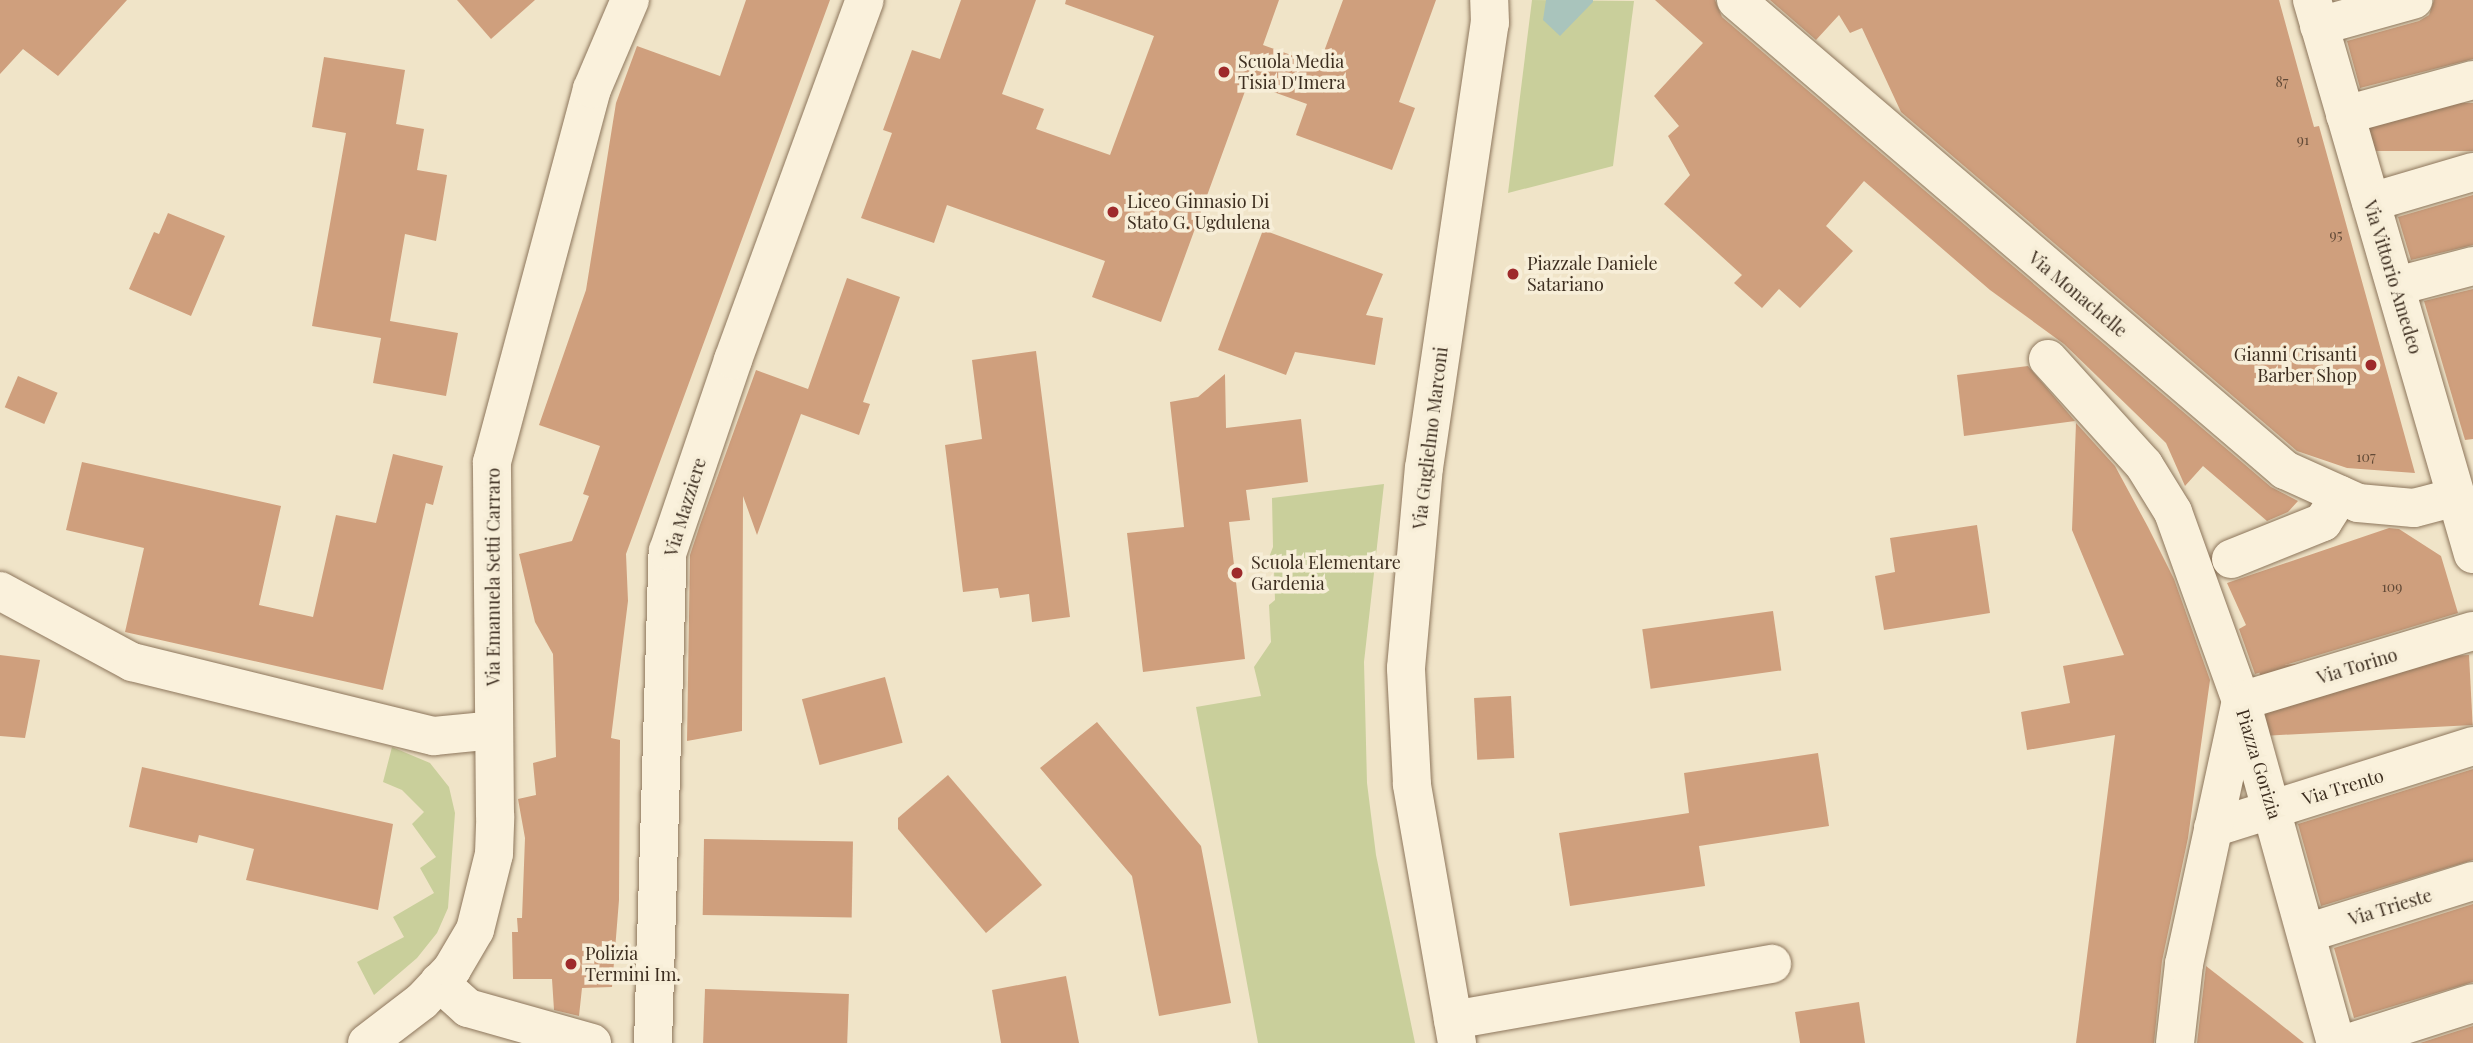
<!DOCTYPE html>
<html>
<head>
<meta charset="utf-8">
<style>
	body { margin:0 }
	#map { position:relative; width:2473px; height:1043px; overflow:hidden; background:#f0e4c8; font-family:"Playfair Display",serif }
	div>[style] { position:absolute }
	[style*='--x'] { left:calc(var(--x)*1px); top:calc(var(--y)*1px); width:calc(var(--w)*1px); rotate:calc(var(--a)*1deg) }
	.green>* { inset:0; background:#c9cf9b }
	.water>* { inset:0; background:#a9c4bc }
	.building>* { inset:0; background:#cf9f7d; transform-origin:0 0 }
	.roads { filter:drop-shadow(0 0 2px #8d765c) drop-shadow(0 0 2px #8d765c) }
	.minor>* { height:38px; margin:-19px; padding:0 19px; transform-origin:19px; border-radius:19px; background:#faf1dc }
	.dots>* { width:19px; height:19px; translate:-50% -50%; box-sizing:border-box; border:4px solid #f7eed8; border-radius:50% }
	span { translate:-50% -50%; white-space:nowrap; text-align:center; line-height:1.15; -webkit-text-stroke:7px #f7eed8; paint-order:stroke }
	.number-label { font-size:14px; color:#624a37 }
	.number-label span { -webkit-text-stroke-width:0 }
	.poi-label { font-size:18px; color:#3d2e20 }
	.left { translate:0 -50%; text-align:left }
	.right { translate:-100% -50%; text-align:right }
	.street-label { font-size:18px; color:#3d2e20 }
</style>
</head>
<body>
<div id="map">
	<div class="green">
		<div style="clip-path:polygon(1532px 0,1634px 1px,1613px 166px,1508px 193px)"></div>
		<div style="clip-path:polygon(1384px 484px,1364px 662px,1367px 783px,1376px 855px,1415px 1043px,1258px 1043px,1196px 707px,1261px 696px,1254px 667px,1271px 642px,1269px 605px,1275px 600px,1274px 571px,1268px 560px,1273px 547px,1272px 498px)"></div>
		<div style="clip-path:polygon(392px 747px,430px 763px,449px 787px,455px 813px,448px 908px,437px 933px,417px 958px,374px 995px,357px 962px,404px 937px,393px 917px,434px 893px,420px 868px,436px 857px,412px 824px,424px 812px,402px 790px,383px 782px)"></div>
	</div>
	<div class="water">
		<div style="clip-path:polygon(1546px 0,1593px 0,1593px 2px,1560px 36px,1543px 20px)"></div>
	</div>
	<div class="building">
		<div style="clip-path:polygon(0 0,127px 0,58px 76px,23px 49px,0 74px)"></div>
		<div style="clip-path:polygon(457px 0,535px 0,491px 39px)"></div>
		<div style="clip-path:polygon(746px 0,830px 0,626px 554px,628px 601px,611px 738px,620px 740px,619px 900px,612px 987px,582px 988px,579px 1016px,554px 1010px,552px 979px,513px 979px,512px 932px,518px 932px,517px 918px,522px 918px,525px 838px,518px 799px,536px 795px,533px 763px,556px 757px,553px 654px,535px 622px,519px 554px,572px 541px,589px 496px,583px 494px,600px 446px,539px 425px,586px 290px,616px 103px,637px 46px,720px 76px)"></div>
		<div style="clip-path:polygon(961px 0,1036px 0,1002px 94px,1044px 109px,1036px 129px,1110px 155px,1154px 36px,1065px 4px,1066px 0,1279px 0,1263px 45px,1319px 65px,1343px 0,1436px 0,1399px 102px,1415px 108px,1392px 170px,1296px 135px,1307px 104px,1248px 83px,1161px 322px,1092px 297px,1105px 261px,947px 205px,934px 243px,861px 218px,892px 133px,883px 130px,912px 50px,940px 59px)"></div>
		<div style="clip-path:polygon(1655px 0,1715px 0,1722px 17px,2271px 487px,2298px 501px,2288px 512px,2267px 521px,2203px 466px,2185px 486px,2166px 443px,2064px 344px,1990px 290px,1864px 181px,1826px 226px,1853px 251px,1800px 308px,1779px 289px,1762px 308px,1734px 283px,1742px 275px,1664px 204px,1690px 175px,1668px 136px,1679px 126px,1654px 96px,1703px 43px)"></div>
		<div style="clip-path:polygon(1770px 0,2279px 0,2314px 127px,2319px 126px,2415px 473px,2347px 468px,2297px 451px,1901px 112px,1862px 28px,1850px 33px,1839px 15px,1816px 40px)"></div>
		<div style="clip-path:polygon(2434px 0,2473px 0,2473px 59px,2360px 88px,2347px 41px,2419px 21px,2429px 15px)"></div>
		<div style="clip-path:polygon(324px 57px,405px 70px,396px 124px,424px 129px,417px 170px,447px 175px,436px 241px,405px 234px,390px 321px,458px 333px,446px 396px,373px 383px,381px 338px,312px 326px,346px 133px,312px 127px)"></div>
		<div style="left:2473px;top:103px;width:48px;height:104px;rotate:90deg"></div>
		<div style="clip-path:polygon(2473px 195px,2473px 245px,2411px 260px,2398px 217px)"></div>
		<div style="clip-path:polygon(168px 213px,225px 236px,191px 316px,129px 289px,154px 232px,159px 234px)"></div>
		<div style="clip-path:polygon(1263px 230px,1383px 274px,1366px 315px,1383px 318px,1375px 365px,1295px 352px,1286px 375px,1218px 350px)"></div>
		<div style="clip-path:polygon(847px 278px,900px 297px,863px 402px,870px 404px,859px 435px,801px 414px,757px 535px,743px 496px,742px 731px,687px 741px,690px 555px,700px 525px,756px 370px,808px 389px)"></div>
		<div style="clip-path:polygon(2473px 289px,2473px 439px,2465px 440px,2424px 301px)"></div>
		<div style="clip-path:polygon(1036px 351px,1070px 617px,1032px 622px,1029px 594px,1000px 598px,998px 588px,963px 592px,945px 445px,982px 439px,972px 360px)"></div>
		<div style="clip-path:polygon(2028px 366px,2075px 421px,1964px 436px,1957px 375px)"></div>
		<div style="clip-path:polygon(1225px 374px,1226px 428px,1301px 419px,1308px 482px,1246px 490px,1250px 520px,1229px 522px,1245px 659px,1143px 672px,1127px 533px,1184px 527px,1170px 402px,1198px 397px)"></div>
		<div style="left:18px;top:376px;width:43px;height:34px;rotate:23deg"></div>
		<div style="clip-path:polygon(2076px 423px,2115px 466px,2148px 527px,2174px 579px,2210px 680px,2188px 838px,2162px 961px,2154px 1043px,2076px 1043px,2115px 735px,2027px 750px,2021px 712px,2070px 703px,2063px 666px,2124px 655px,2072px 530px)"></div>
		<div style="clip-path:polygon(393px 454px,443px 466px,433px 505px,426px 503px,383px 690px,125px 632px,144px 548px,66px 530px,82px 462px,281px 506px,259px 605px,313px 617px,336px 515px,376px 523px)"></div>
		<div style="clip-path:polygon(1977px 525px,1990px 613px,1884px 630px,1875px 576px,1895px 572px,1890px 538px)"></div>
		<div style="clip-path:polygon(2389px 528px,2399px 529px,2441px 556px,2458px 613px,2255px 674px,2239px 629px,2246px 625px,2227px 583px)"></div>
		<div style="left:1773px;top:611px;width:60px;height:132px;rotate:82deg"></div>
		<div style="clip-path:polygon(0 655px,40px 660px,25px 738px,0 736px)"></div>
		<div style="left:2469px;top:655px;width:70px;height:210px;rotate:87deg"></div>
		<div style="left:885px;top:677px;width:68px;height:86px;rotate:75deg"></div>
		<div style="left:1511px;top:696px;width:62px;height:37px;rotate:87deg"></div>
		<div style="clip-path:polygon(1097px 722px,1201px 846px,1231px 1003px,1159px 1016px,1132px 876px,1040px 768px)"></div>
		<div style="clip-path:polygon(1818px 753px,1829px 826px,1699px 846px,1705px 886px,1570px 906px,1559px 833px,1689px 813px,1684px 773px)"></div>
		<div style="clip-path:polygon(142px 767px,393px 824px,378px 910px,246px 880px,254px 849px,199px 835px,197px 843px,129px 827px)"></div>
		<div style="clip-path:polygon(2473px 769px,2473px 860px,2321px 906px,2298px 824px)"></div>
		<div style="clip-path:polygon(948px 775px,1042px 885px,986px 933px,898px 829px,898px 818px)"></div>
		<div style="left:704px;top:839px;width:149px;height:76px;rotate:1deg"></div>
		<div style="clip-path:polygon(2473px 904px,2473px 982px,2354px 1018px,2334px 948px)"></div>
		<div style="clip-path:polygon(2206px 966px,2269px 1015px,2304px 1043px,2197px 1043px)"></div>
		<div style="clip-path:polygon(1066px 976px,1079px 1043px,1001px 1043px,992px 990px)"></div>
		<div style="left:705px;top:989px;width:144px;height:54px;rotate:2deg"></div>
		<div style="clip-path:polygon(1859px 1002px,1865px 1043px,1800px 1043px,1795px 1012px)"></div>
		<div style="clip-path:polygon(2473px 1026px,2473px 1043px,2420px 1043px)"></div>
	</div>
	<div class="roads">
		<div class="minor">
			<div style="--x:1736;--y:0;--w:723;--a:40.57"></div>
			<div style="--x:2285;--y:470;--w:80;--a:24.3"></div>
			<div style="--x:2358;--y:503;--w:56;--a:5.1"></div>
			<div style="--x:2414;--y:508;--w:43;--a:-14.7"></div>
			<div style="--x:2312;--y:0;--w:577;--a:73.8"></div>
			<div style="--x:2319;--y:26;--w:98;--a:-15.5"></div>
			<div style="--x:2345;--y:115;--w:133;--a:-15.3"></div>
			<div style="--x:2371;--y:202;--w:106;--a:-16.4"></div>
			<div style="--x:2397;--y:286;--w:79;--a:-14.7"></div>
			<div style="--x:2048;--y:359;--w:143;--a:47.8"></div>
			<div style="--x:2144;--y:465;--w:55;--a:58.3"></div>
			<div style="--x:2173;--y:512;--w:201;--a:70.2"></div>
			<div style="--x:2241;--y:701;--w:355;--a:74.5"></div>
			<div style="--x:2231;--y:559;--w:99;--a:-21.9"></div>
			<div style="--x:2323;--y:522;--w:32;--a:-58"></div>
			<div style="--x:0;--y:591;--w:150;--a:28.3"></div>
			<div style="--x:132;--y:662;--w:311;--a:13.8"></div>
			<div style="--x:434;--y:736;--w:60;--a:-5.7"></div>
			<div style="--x:2241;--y:701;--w:242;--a:-16.8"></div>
			<div style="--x:2213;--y:828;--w:273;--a:-17.5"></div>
			<div style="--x:2307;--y:933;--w:174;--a:-17.4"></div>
			<div style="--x:439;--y:982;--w:39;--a:42"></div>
			<div style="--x:468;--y:1008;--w:129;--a:15.8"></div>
			<div style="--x:1453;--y:1020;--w:324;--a:-10"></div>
			<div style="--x:367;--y:1043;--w:69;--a:-37.4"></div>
			<div style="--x:422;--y:1001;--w:44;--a:-46.8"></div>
			<div style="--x:452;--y:969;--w:45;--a:-59.5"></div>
			<div style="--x:475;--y:930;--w:78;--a:-76"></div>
			<div style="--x:494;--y:854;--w:38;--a:-88"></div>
			<div style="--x:495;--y:816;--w:354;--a:-90.5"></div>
			<div style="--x:492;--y:462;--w:386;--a:-75"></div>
			<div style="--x:592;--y:89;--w:97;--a:-66.9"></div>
			<div style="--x:653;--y:1043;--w:492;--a:-88.3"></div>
			<div style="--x:668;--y:551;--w:202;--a:-71.2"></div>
			<div style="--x:733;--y:360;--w:383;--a:-69.9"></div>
			<div style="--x:1457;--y:1043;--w:263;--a:-99.9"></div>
			<div style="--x:1412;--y:784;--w:116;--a:-93"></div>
			<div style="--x:1406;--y:668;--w:201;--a:-84.9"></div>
			<div style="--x:1424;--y:468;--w:450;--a:-81.6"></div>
			<div style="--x:1490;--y:23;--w:23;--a:-92"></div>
			<div style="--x:2175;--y:1043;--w:80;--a:-83.5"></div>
			<div style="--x:2184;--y:964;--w:265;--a:-77.8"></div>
			<div style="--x:2348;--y:1043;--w:131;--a:-17.7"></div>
		</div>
	</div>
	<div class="dots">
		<div style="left:1224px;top:72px;background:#9e2a2b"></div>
		<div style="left:1113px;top:212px;background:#9e2a2b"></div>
		<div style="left:1513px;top:274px;background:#9e2a2b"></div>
		<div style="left:2371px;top:365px;background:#9e2a2b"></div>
		<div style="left:1237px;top:573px;background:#9e2a2b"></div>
		<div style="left:571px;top:964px;background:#9e2a2b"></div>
	</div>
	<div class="number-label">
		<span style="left:2282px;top:82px">87</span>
		<span style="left:2303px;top:140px">91</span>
		<span style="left:2336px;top:235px">95</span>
		<span style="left:2366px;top:457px">107</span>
		<span style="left:2392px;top:587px">109</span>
	</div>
	<div class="poi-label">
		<span class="left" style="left:1238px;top:72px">Scuola Media<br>Tisia D'Imera</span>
		<span class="left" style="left:1127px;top:212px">Liceo Ginnasio Di<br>Stato G. Ugdulena</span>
		<span class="left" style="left:1527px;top:274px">Piazzale Daniele<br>Satariano</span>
		<span class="right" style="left:2357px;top:365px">Gianni Crisanti<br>Barber Shop</span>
		<span class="left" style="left:1251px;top:573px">Scuola Elementare<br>Gardenia</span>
		<span class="left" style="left:585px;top:964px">Polizia<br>Termini Im.</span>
	</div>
	<div class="street-label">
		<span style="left:2393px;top:277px;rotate:73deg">Via Vittorio Amedeo</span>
		<span style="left:2078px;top:294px;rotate:40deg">Via Monachelle</span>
		<span style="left:1430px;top:438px;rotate:-83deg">Via Guglielmo Marconi</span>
		<span style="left:685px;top:507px;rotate:-73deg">Via Mazziere</span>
		<span style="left:493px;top:577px;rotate:-90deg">Via Emanuela Setti Carraro</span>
		<span style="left:2357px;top:666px;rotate:-17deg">Via Torino</span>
		<span style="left:2259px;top:764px;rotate:73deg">Piazza Gorizia</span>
		<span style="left:2343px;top:787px;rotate:-17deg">Via Trento</span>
		<span style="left:2390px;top:907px;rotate:-17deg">Via Trieste</span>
	</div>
</div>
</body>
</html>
